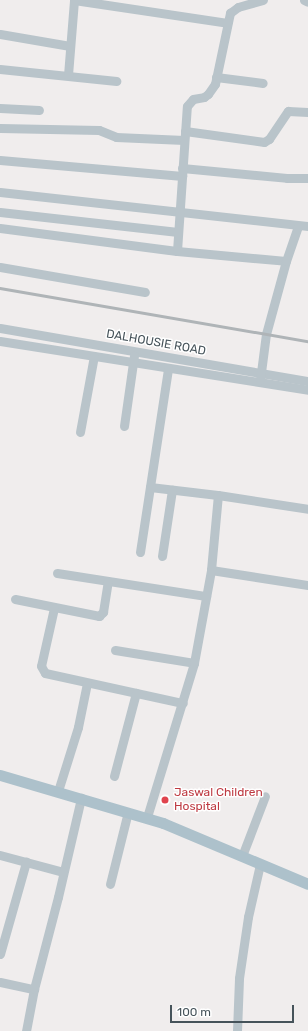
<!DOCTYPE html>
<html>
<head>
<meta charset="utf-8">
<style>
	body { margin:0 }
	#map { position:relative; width:308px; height:1031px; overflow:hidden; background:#f0eded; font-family:Rubik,sans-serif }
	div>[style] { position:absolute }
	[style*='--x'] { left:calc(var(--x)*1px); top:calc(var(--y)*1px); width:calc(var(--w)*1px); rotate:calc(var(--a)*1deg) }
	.minor>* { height:9px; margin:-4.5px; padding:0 4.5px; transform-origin:4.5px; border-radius:4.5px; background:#b9c4ca }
	.major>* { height:11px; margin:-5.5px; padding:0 5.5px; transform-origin:5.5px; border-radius:5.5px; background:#adc1cb }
	.rail>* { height:2.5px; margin:-1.25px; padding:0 1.25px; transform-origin:1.25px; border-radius:1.25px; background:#afb4b7 }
	.dots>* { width:11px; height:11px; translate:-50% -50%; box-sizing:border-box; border:2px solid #fff; border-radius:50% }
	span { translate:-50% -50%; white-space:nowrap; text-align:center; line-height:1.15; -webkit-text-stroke:3px #fff; paint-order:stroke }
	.street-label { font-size:12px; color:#46535a }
	.health-label { font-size:12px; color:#be3a42 }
	.left { translate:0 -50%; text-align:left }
	.scale { position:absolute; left:170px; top:1005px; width:124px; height:18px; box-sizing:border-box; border:2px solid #46535a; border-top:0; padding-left:5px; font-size:12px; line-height:14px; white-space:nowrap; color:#46535a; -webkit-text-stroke:3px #fff; paint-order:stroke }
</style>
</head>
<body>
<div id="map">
	<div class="minor">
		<div style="--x:74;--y:0;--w:155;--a:8.5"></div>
		<div style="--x:304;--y:0;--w:4;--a:27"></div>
		<div style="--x:0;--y:34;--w:71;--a:9.7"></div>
		<div style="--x:0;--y:69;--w:117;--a:5.9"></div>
		<div style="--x:68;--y:75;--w:75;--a:-85.4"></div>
		<div style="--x:216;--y:77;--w:47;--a:7.3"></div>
		<div style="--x:0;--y:108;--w:39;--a:3"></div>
		<div style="--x:0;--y:128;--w:99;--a:1.2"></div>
		<div style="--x:99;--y:130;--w:18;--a:22"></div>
		<div style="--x:116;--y:137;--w:68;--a:2.5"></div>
		<div style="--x:185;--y:131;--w:80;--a:7.9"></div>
		<div style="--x:264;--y:142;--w:6;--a:-31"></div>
		<div style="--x:269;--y:139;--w:34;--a:-56"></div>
		<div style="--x:288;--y:111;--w:20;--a:3"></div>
		<div style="--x:0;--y:160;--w:183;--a:5"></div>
		<div style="--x:182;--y:168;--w:105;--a:5.4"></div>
		<div style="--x:287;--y:178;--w:21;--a:0"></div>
		<div style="--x:0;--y:192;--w:310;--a:6.3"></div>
		<div style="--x:0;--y:212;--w:179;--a:6.4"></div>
		<div style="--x:0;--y:228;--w:178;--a:7.4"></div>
		<div style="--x:177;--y:251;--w:109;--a:5.2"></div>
		<div style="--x:177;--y:251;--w:145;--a:-86.1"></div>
		<div style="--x:187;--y:106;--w:9;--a:-49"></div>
		<div style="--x:193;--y:99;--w:11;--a:-10"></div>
		<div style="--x:204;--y:97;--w:5;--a:-37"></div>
		<div style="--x:208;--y:94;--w:12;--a:-55"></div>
		<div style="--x:215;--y:84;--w:73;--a:-78.1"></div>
		<div style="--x:230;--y:13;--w:10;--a:-37"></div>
		<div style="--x:238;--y:7;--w:26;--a:-16"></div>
		<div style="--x:0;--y:267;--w:147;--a:9.8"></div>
		<div style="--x:0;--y:328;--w:313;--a:9.8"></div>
		<div style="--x:0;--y:341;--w:312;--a:9"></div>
		<div style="--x:260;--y:380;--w:46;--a:-82.6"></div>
		<div style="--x:266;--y:334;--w:76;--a:-74.7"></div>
		<div style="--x:286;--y:261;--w:37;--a:-71"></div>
		<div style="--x:124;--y:426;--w:71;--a:-81.9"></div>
		<div style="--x:80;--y:432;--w:77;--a:-79.6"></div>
		<div style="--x:150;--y:487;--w:68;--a:6.7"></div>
		<div style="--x:218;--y:495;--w:91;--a:8.8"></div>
		<div style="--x:140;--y:552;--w:186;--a:-81.3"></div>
		<div style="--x:162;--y:556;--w:67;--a:-81.4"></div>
		<div style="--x:211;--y:570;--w:98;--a:8.8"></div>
		<div style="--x:57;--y:573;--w:151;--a:8.8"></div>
		<div style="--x:15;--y:599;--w:86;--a:11.4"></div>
		<div style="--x:99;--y:616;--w:6;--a:-45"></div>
		<div style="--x:103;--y:612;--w:31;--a:-81"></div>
		<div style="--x:54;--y:608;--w:59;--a:102.6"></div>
		<div style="--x:41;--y:666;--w:8;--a:60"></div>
		<div style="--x:45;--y:673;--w:141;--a:12.3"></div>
		<div style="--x:115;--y:650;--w:80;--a:9.3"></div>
		<div style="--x:114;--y:776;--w:86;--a:-75.2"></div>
		<div style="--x:58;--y:791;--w:67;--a:-72.6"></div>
		<div style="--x:78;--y:727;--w:45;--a:-78.4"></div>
		<div style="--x:147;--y:817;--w:161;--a:-73"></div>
		<div style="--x:194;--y:663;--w:95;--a:-79.6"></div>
		<div style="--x:211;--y:570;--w:75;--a:-84.7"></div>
		<div style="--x:0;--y:855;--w:65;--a:15.1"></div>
		<div style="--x:242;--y:856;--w:64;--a:-69"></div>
		<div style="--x:110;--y:884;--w:74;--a:-76"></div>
		<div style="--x:0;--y:954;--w:96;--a:-74.2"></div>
		<div style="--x:0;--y:982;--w:35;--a:12"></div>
		<div style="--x:26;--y:1031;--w:43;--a:-79.2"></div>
		<div style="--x:34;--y:989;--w:95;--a:-75.4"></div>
		<div style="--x:58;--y:897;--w:102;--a:-76.9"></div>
		<div style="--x:237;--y:1031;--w:53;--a:-87.8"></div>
		<div style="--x:239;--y:978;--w:62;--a:-81.6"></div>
		<div style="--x:248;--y:917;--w:54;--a:-77.2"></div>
	</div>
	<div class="major">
		<div style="--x:0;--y:775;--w:170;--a:16.4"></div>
		<div style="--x:163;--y:823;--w:157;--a:22.8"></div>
	</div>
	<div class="rail">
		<div style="--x:0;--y:288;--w:313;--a:9.8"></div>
	</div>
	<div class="dots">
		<div style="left:165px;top:800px;background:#e0444e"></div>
	</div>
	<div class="street-label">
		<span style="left:156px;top:343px;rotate:10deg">DALHOUSIE ROAD</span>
	</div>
	<div class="health-label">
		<span class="left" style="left:174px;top:800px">Jaswal Children<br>Hospital</span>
	</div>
	<div class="scale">100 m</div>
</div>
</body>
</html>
